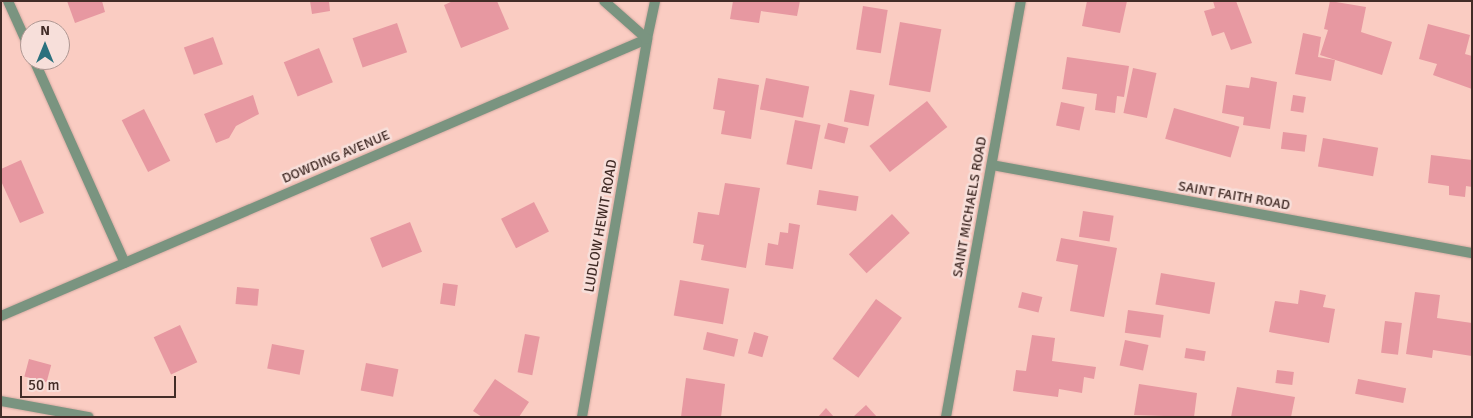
<!DOCTYPE html>
<html>
<head>
<meta charset="utf-8">
<style>
	body { margin:0 }
	#map { position:relative; width:1473px; height:418px; overflow:hidden; background:#faccc2; font-family:Signika,sans-serif }
	div>[style] { position:absolute }
	[style*='--x'] { left:calc(var(--x)*1px); top:calc(var(--y)*1px); width:calc(var(--w)*1px); rotate:calc(var(--a)*1deg) }
	.building>* { inset:0; background:#e798a1; transform-origin:0 0 }
	.roads { filter:drop-shadow(0 0 1px #d5aca3) drop-shadow(0 0 1px #d5aca3) }
	.street>* { height:10px; margin:-5px; padding:0 5px; transform-origin:5px; border-radius:5px; background:#7a9480 }
	span { translate:-50% -50%; white-space:nowrap; text-align:center; line-height:1.15; -webkit-text-stroke:5px #f7dfda; paint-order:stroke }
	.street-label { font-size:14px; color:#422c27 }
	.frame { position:absolute; inset:0; border:2px solid #422c27; pointer-events:none }
	.north { position:absolute; left:20px; top:20px; width:50px; height:50px; box-sizing:border-box; background:#f7dfda; border:1px solid #af9792; border-radius:50%; rotate:0deg; font-size:14px; font-weight:700; line-height:20px; text-align:center; color:#422c27 }
	.north::after { content:''; display:block; margin:auto; width:18px; height:22px; background:#2b717e; clip-path:polygon(50% 0,100% 100%,50% 72%,0 100%) }
	.scale { position:absolute; left:20px; top:376px; width:156px; height:22px; box-sizing:border-box; border:2px solid #422c27; border-top:0; padding-left:6px; font-size:15px; line-height:18px; white-space:nowrap; color:#422c27; -webkit-text-stroke:4px #f7dfda; paint-order:stroke }
</style>
</head>
<body>
<div id="map">
	<div class="building">
		<div style="clip-path:polygon(67px 1px,102px 1px,105px 12px,75px 23px)"></div>
		<div style="clip-path:polygon(310px 1px,329px 1px,330px 11px,312px 14px)"></div>
		<div style="clip-path:polygon(453px 1px,497px 1px,509px 29px,461px 48px,444px 5px)"></div>
		<div style="clip-path:polygon(733px 1px,800px 1px,797px 16px,761px 11px,759px 23px,730px 19px)"></div>
		<div style="clip-path:polygon(1087px 1px,1127px 1px,1120px 33px,1082px 26px)"></div>
		<div style="clip-path:polygon(1213px 1px,1236px 1px,1252px 43px,1231px 50px,1224px 32px,1212px 36px,1204px 11px,1215px 8px)"></div>
		<div style="clip-path:polygon(1330px 1px,1366px 7px,1361px 32px,1392px 42px,1382px 75px,1320px 55px,1328px 30px,1324px 29px)"></div>
		<div style="left:863px;top:6px;width:25px;height:44px;rotate:9deg"></div>
		<div style="left:900px;top:22px;width:42px;height:64px;rotate:10deg"></div>
		<div style="left:397px;top:23px;width:31px;height:47px;rotate:71deg"></div>
		<div style="clip-path:polygon(1428px 24px,1470px 35px,1465px 54px,1472px 56px,1472px 89px,1433px 75px,1437px 64px,1419px 59px)"></div>
		<div style="clip-path:polygon(1303px 33px,1321px 37px,1318px 57px,1335px 60px,1331px 81px,1295px 74px)"></div>
		<div style="left:213px;top:37px;width:29px;height:31px;rotate:70deg"></div>
		<div style="left:319px;top:48px;width:37px;height:38px;rotate:68deg"></div>
		<div style="clip-path:polygon(1067px 57px,1129px 66px,1124px 97px,1117px 96px,1115px 113px,1095px 110px,1097px 94px,1062px 89px)"></div>
		<div style="left:1133px;top:68px;width:24px;height:46px;rotate:12deg"></div>
		<div style="clip-path:polygon(1251px 77px,1277px 82px,1270px 129px,1243px 125px,1244px 117px,1222px 113px,1226px 85px,1249px 88px)"></div>
		<div style="clip-path:polygon(718px 78px,759px 85px,751px 139px,721px 134px,725px 111px,713px 109px)"></div>
		<div style="left:766px;top:78px;width:44px;height:32px;rotate:11deg"></div>
		<div style="left:850px;top:90px;width:25px;height:32px;rotate:11deg"></div>
		<div style="clip-path:polygon(253px 95px,259px 114px,236px 126px,229px 138px,216px 143px,204px 114px)"></div>
		<div style="left:1293px;top:95px;width:13px;height:16px;rotate:9deg"></div>
		<div style="left:927px;top:101px;width:33px;height:73px;rotate:52deg"></div>
		<div style="left:1061px;top:102px;width:24px;height:24px;rotate:12deg"></div>
		<div style="left:1174px;top:108px;width:68px;height:32px;rotate:16deg"></div>
		<div style="left:144px;top:109px;width:58px;height:25px;rotate:63deg"></div>
		<div style="left:795px;top:120px;width:26px;height:45px;rotate:11deg"></div>
		<div style="left:828px;top:123px;width:21px;height:16px;rotate:14deg"></div>
		<div style="left:1283px;top:132px;width:24px;height:17px;rotate:7deg"></div>
		<div style="left:1323px;top:138px;width:56px;height:29px;rotate:10deg"></div>
		<div style="clip-path:polygon(1431px 155px,1472px 160px,1472px 187px,1466px 186px,1465px 197px,1449px 195px,1449px 186px,1428px 183px)"></div>
		<div style="clip-path:polygon(21px 160px,44px 213px,20px 223px,1px 181px,1px 169px)"></div>
		<div style="clip-path:polygon(725px 183px,760px 188px,746px 268px,701px 260px,704px 245px,693px 243px,698px 212px,719px 215px)"></div>
		<div style="left:819px;top:190px;width:40px;height:15px;rotate:9deg"></div>
		<div style="left:534px;top:202px;width:33px;height:37px;rotate:63deg"></div>
		<div style="left:1083px;top:211px;width:31px;height:26px;rotate:9deg"></div>
		<div style="left:892px;top:214px;width:26px;height:59px;rotate:47deg"></div>
		<div style="left:410px;top:222px;width:32px;height:43px;rotate:68deg"></div>
		<div style="clip-path:polygon(789px 223px,800px 225px,793px 269px,765px 265px,768px 243px,778px 245px,780px 232px,788px 233px)"></div>
		<div style="clip-path:polygon(1061px 238px,1117px 248px,1104px 317px,1070px 311px,1078px 265px,1056px 261px)"></div>
		<div style="left:1161px;top:273px;width:55px;height:32px;rotate:10deg"></div>
		<div style="left:680px;top:280px;width:50px;height:36px;rotate:10deg"></div>
		<div style="left:443px;top:283px;width:15px;height:21px;rotate:8deg"></div>
		<div style="left:237px;top:287px;width:22px;height:17px;rotate:5deg"></div>
		<div style="clip-path:polygon(1300px 290px,1326px 295px,1323px 307px,1335px 309px,1329px 343px,1269px 332px,1275px 301px,1298px 304px)"></div>
		<div style="left:1022px;top:292px;width:21px;height:16px;rotate:14deg"></div>
		<div style="clip-path:polygon(1415px 292px,1440px 295px,1437px 318px,1472px 323px,1472px 356px,1433px 350px,1432px 358px,1406px 354px)"></div>
		<div style="left:876px;top:299px;width:32px;height:74px;rotate:36deg"></div>
		<div style="left:1128px;top:310px;width:36px;height:23px;rotate:8deg"></div>
		<div style="left:1385px;top:321px;width:17px;height:32px;rotate:7deg"></div>
		<div style="left:180px;top:325px;width:41px;height:29px;rotate:65deg"></div>
		<div style="left:707px;top:332px;width:32px;height:18px;rotate:13deg"></div>
		<div style="left:754px;top:332px;width:15px;height:22px;rotate:16deg"></div>
		<div style="left:525px;top:334px;width:15px;height:39px;rotate:11deg"></div>
		<div style="clip-path:polygon(1032px 335px,1055px 338px,1052px 361px,1096px 367px,1094px 379px,1084px 377px,1082px 393px,1059px 389px,1058px 397px,1013px 391px,1016px 370px,1026px 371px)"></div>
		<div style="left:1125px;top:340px;width:24px;height:26px;rotate:12deg"></div>
		<div style="left:272px;top:344px;width:33px;height:25px;rotate:11deg"></div>
		<div style="left:1186px;top:348px;width:20px;height:10px;rotate:9deg"></div>
		<div style="left:29px;top:359px;width:23px;height:18px;rotate:15deg"></div>
		<div style="left:366px;top:363px;width:33px;height:28px;rotate:11deg"></div>
		<div style="left:1277px;top:370px;width:17px;height:13px;rotate:7deg"></div>
		<div style="clip-path:polygon(686px 378px,725px 384px,721px 417px,681px 417px)"></div>
		<div style="clip-path:polygon(495px 379px,529px 402px,519px 417px,482px 417px,473px 411px)"></div>
		<div style="left:1358px;top:379px;width:49px;height:15px;rotate:11deg"></div>
		<div style="clip-path:polygon(1139px 384px,1197px 393px,1194px 417px,1134px 415px)"></div>
		<div style="clip-path:polygon(1237px 387px,1295px 397px,1291px 417px,1231px 417px)"></div>
		<div style="clip-path:polygon(866px 405px,877px 417px,853px 417px)"></div>
		<div style="clip-path:polygon(826px 408px,834px 417px,818px 417px)"></div>
	</div>
	<div class="roads">
		<div class="street">
			<div style="--x:8;--y:1;--w:54;--a:65.8"></div>
			<div style="--x:34;--y:60;--w:222;--a:65.9"></div>
			<div style="--x:992;--y:165;--w:488;--a:10.4"></div>
			<div style="--x:1;--y:316;--w:703;--a:-23.21"></div>
			<div style="--x:647;--y:39;--w:39;--a:-78"></div>
			<div style="--x:1;--y:401;--w:89;--a:10.3"></div>
			<div style="--x:582;--y:417;--w:384;--a:-80.2"></div>
			<div style="--x:647;--y:39;--w:57;--a:-138.5"></div>
			<div style="--x:946;--y:417;--w:423;--a:-79.8"></div>
		</div>
	</div>
	<div class="street-label">
		<span style="left:336px;top:157px;rotate:-23deg">DOWDING AVENUE</span>
		<span style="left:1234px;top:196px;rotate:10deg">SAINT FAITH ROAD</span>
		<span style="left:970px;top:207px;rotate:-80deg">SAINT MICHAELS ROAD</span>
		<span style="left:601px;top:226px;rotate:-80deg">LUDLOW HEWIT ROAD</span>
	</div>
	<div class="frame"></div>
	<div class="north">N</div>
	<div class="scale">50 m</div>
</div>
</body>
</html>
